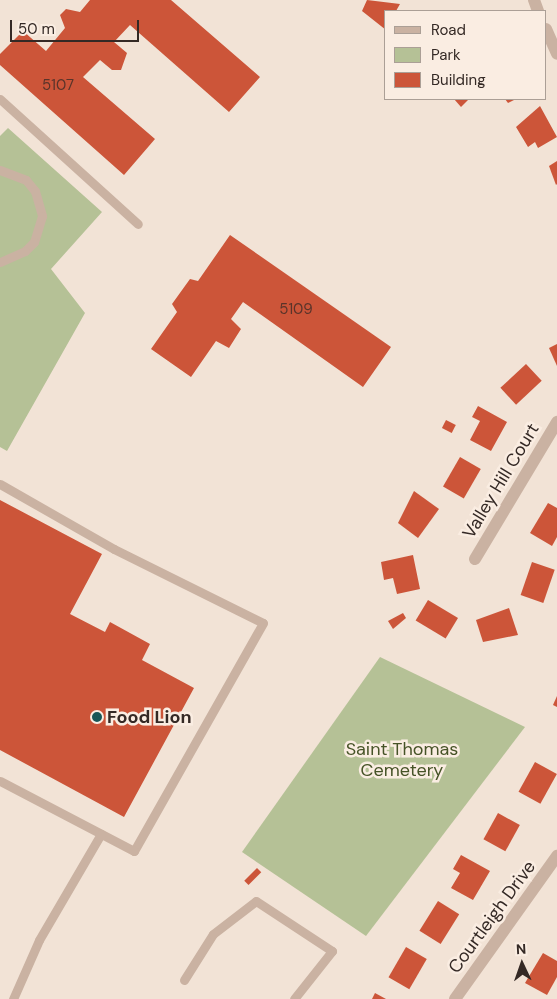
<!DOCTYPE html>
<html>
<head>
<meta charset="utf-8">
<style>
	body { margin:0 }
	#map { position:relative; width:557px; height:999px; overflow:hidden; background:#f2e3d6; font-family:"DM Sans",sans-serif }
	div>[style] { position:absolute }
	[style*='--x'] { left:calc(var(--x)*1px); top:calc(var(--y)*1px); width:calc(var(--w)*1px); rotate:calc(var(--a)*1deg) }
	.green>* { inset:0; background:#b5c196 }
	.building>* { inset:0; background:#cc5539; transform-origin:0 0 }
	.service>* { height:9px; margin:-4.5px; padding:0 4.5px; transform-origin:4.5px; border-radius:4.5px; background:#cab2a2 }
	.minor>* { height:12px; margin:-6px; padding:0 6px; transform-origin:6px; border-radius:6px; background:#cab2a2 }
	.tertiary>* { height:12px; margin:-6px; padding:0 6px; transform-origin:6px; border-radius:6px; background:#cab2a2 }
	.dots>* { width:14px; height:14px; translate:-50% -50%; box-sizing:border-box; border:2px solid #faede2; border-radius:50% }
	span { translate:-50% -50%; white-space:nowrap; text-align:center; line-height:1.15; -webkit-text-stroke:5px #faede2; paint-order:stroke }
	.number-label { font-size:15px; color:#5a342a }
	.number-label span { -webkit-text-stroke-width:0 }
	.street-label { font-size:18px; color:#342925 }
	.poi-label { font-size:18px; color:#342925; font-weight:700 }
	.left { translate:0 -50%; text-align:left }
	.park-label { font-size:18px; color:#465327 }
	.legend { position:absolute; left:384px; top:10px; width:162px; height:90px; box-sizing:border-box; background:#faede2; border:1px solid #ab9f96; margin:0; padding:6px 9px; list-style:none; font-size:15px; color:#342925 }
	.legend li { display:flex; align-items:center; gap:10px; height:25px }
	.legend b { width:25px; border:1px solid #ab9f96 }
	.north { position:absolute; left:497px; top:939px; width:50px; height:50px; -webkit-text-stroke:4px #faede2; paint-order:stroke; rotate:357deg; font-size:14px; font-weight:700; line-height:20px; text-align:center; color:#342925 }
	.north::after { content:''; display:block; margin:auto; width:18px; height:22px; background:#342925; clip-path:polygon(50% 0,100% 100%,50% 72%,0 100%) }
	.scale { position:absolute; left:10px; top:20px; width:129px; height:22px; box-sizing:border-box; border:2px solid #342925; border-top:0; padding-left:6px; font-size:15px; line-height:18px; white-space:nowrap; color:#342925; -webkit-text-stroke:4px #faede2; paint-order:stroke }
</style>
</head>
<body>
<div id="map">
	<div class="green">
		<div style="clip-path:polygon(8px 128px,102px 212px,51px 269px,85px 313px,7px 451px,0 447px,0 136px)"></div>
		<div style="clip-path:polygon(380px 657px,525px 727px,366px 936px,242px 852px)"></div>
	</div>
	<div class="building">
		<div style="clip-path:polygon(90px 0,171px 0,260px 77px,229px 112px,130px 25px,114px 42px,127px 53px,121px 70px,112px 70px,100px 60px,83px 77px,155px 139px,124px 175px,0 65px,0 54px,23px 31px,46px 51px,65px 28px,60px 15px,66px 9px,80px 12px)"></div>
		<div style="clip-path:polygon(367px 0,400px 4px,396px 11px,386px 11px,386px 30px,362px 11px)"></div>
		<div style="clip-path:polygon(454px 99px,469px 99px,461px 107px)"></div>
		<div style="clip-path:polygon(505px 99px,516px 99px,508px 103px)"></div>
		<div style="clip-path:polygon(540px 106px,557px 137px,538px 148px,535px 142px,528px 147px,516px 127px)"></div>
		<div style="clip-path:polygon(557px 161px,557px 184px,556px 185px,549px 166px)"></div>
		<div style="clip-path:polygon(230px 235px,391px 347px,363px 387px,243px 302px,231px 319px,241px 329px,229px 348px,216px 341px,191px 377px,151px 349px,177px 312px,172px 304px,190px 279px,198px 281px)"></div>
		<div style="clip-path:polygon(557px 344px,557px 366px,549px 348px)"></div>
		<div style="left:526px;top:364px;width:23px;height:35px;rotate:47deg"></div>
		<div style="clip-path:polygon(478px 406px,507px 422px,491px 451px,470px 440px,480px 421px,472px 417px)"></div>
		<div style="left:446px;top:420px;width:11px;height:9px;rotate:27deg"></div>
		<div style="left:460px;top:457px;width:24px;height:34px;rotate:30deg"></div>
		<div style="clip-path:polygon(414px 491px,439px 509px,418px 538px,398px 523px)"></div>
		<div style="clip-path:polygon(0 500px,102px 554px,70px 614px,105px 632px,110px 622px,150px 644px,142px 660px,194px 688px,124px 817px,0 750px)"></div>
		<div style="clip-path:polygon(548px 503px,557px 508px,557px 537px,552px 546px,530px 533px)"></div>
		<div style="clip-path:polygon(413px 555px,420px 589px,397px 594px,393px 578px,384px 580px,381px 562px)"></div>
		<div style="left:532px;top:562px;width:24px;height:35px;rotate:19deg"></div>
		<div style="left:428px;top:600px;width:35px;height:24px;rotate:31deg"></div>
		<div style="clip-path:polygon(509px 608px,518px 635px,483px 642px,476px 620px)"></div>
		<div style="clip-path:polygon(403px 613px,406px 618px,393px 629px,388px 621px)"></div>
		<div style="clip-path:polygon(557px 696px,557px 707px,553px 705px)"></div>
		<div style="left:535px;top:762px;width:25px;height:34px;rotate:29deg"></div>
		<div style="left:498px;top:813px;width:25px;height:30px;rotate:29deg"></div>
		<div style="clip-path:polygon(461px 855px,490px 871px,473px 900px,451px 888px,460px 873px,453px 869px)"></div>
		<div style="left:257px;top:868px;width:6px;height:18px;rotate:45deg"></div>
		<div style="left:438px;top:901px;width:25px;height:35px;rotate:32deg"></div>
		<div style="left:406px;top:947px;width:24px;height:35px;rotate:30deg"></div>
		<div style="clip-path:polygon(543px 953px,557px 961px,557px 977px,547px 995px,525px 983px)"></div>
		<div style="clip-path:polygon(375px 993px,386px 999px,372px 999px)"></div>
	</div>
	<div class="service">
		<div style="--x:0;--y:99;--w:186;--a:42.2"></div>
		<div style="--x:0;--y:170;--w:28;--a:21"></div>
		<div style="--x:26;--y:180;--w:14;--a:51"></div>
		<div style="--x:35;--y:191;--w:26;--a:74"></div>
		<div style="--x:42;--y:216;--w:27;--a:107"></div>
		<div style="--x:34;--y:242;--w:13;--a:135"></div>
		<div style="--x:25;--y:251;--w:27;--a:156"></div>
		<div style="--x:0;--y:484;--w:131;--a:29.7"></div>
		<div style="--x:114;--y:549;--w:166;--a:26.4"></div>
		<div style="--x:263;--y:623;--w:262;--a:119.5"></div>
		<div style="--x:134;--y:851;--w:151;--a:-152.4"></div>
		<div style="--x:184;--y:980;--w:54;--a:-57.8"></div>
		<div style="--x:213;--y:934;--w:54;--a:-37.5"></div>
		<div style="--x:256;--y:901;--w:91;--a:33.3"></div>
		<div style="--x:332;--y:951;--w:61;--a:128.4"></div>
		<div style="--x:13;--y:999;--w:64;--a:-66.2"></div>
		<div style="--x:39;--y:940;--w:123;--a:-59.7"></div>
	</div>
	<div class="minor">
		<div style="--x:475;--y:559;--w:160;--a:-59.1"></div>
	</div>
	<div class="tertiary">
		<div style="--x:534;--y:0;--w:12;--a:70"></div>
		<div style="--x:546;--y:29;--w:27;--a:66"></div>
		<div style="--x:455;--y:999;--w:176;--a:-54.5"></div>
	</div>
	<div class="dots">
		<div style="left:97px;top:717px;background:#185657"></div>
	</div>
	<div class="number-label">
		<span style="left:58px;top:86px">5107</span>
		<span style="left:296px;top:310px">5109</span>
	</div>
	<div class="street-label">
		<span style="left:501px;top:481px;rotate:-59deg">Valley Hill Court</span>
		<span style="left:492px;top:917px;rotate:-54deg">Courtleigh Drive</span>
	</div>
	<div class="poi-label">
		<span class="left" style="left:107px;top:717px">Food Lion</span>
	</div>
	<div class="park-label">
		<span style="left:402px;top:760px">Saint Thomas<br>Cemetery</span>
	</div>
	<ul class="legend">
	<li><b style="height:6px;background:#cab2a2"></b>Road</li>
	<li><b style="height:14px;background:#b5c196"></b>Park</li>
	<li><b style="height:14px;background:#cc5539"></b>Building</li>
	</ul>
	<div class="north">N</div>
	<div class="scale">50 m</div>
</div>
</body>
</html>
